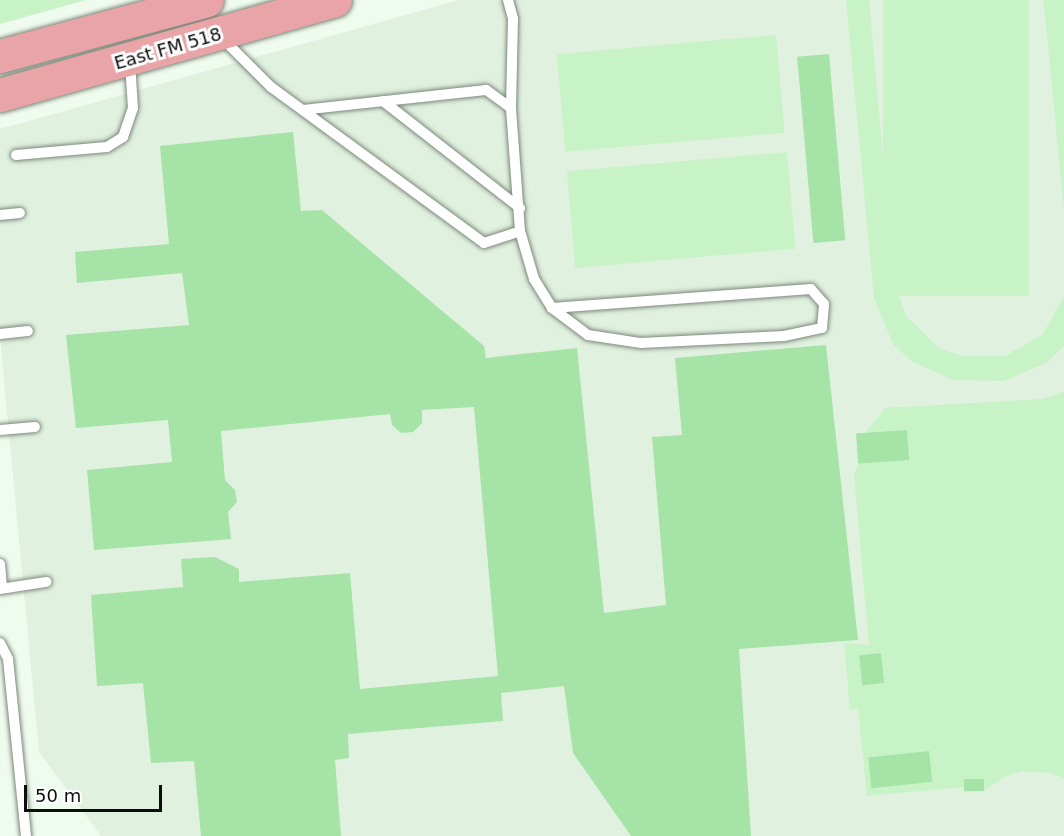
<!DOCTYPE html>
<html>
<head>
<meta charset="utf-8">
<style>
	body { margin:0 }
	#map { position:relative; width:1064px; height:836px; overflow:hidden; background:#effbee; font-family:"DejaVu Sans",sans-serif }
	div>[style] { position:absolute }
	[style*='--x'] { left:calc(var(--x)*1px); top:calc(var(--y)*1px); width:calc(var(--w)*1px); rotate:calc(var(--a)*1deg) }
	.built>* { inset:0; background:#e0f1df }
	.green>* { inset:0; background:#c7f3c7; transform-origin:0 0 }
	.building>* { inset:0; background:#a6e3a7; transform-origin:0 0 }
	.roads { filter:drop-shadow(0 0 2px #7d887c) drop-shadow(0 0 2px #7d887c) }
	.service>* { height:10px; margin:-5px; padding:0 5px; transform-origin:5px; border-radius:5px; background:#fff }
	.primary>* { height:33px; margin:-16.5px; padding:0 16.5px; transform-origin:16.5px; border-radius:16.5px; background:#e8a4a7 }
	span { translate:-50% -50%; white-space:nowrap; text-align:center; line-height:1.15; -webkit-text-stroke:6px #fff; paint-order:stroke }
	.street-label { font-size:18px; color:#0b0f0b }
	.scale { position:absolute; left:24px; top:785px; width:138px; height:27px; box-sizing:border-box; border:3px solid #0b0f0b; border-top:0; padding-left:8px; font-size:18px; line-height:21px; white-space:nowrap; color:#0b0f0b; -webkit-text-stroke:4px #fff; paint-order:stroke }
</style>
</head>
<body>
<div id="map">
	<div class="built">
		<div style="clip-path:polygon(459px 0,1064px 0,1064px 836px,101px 836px,39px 752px,0 338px,0 129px)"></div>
	</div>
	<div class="green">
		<div style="clip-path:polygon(0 0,86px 0,0 24px)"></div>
		<div style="clip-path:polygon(846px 0,869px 0,894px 282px,906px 316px,940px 349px,964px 356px,1005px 356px,1043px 334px,1064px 296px,1064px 346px,1046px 363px,1004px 381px,953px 380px,911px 361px,893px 344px,874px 298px)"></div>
		<div style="left:883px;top:0;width:146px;height:296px"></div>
		<div style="clip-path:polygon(1043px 0,1064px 0,1064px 209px,1045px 16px)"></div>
		<div style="left:776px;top:35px;width:98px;height:220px;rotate:85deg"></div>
		<div style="left:787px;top:152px;width:97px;height:221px;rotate:85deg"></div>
		<div style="clip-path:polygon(1064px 392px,1064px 778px,1051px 773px,1022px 771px,1006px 776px,984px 791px,965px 792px,964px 787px,867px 796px,858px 708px,850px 710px,844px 643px,869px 645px,854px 474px,859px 463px,856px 433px,865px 433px,885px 408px,1042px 399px)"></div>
	</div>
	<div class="building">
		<div style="left:829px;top:54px;width:187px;height:32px;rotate:85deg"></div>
		<div style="clip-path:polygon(293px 132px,301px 211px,322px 210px,484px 346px,486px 358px,577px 348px,604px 613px,666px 605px,652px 437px,682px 435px,675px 358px,826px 345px,858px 640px,739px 649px,751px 836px,631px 836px,573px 753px,564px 686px,501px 693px,503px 721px,348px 734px,349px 758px,335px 760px,341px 836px,201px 836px,194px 761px,151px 763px,143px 683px,97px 686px,91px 595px,183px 587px,181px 559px,215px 557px,239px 569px,239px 582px,350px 573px,360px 689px,498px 676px,474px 407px,422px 410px,422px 423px,413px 432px,401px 433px,392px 425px,390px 414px,221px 431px,225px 480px,235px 490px,237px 502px,228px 512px,231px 539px,94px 550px,87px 470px,172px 462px,168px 420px,76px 428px,66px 335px,189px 325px,182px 273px,77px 283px,75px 252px,169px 244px,160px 146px)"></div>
		<div style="left:907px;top:430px;width:30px;height:51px;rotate:86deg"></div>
		<div style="left:881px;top:653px;width:30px;height:22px;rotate:84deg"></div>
		<div style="left:929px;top:751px;width:31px;height:61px;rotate:84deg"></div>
		<div style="left:984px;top:779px;width:12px;height:20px;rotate:90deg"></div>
	</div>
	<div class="roads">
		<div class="service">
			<div style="--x:508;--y:0;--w:20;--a:75"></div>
			<div style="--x:513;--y:19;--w:89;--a:91.3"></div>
			<div style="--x:221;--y:37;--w:71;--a:45"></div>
			<div style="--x:271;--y:87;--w:264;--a:36.2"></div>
			<div style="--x:484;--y:243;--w:38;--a:-18"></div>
			<div style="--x:520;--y:231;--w:123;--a:-94.2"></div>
			<div style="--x:511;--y:108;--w:31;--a:-144"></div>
			<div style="--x:486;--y:90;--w:184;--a:173.8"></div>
			<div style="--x:383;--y:101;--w:174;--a:38"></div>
			<div style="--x:16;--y:155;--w:91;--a:-5"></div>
			<div style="--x:107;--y:147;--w:19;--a:-32"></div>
			<div style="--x:123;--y:137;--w:31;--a:-71"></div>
			<div style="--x:133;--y:108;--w:45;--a:-93.8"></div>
			<div style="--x:0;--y:215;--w:20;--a:-6"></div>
			<div style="--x:520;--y:231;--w:50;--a:73.7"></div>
			<div style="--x:534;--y:279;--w:34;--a:58"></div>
			<div style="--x:552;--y:308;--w:45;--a:36.9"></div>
			<div style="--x:588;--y:335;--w:54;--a:8.6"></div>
			<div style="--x:641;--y:343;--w:143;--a:-2.8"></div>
			<div style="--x:784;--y:336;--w:39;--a:-12"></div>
			<div style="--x:822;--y:328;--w:24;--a:-85"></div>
			<div style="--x:824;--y:304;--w:20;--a:-131"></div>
			<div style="--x:811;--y:289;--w:260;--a:175.8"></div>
			<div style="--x:0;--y:334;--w:28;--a:-6"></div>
			<div style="--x:0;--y:430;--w:35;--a:-5"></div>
			<div style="--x:0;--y:564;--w:22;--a:85"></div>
			<div style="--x:0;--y:589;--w:47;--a:-8.7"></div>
			<div style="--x:0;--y:643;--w:18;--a:63"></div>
			<div style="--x:8;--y:659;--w:178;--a:84.2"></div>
		</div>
		<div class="primary">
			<div style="--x:0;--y:56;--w:214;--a:-15.1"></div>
			<div style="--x:0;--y:95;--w:348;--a:-15.8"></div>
		</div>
	</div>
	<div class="street-label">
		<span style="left:168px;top:49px;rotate:-16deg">East FM 518</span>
	</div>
	<div class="scale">50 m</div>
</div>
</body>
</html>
